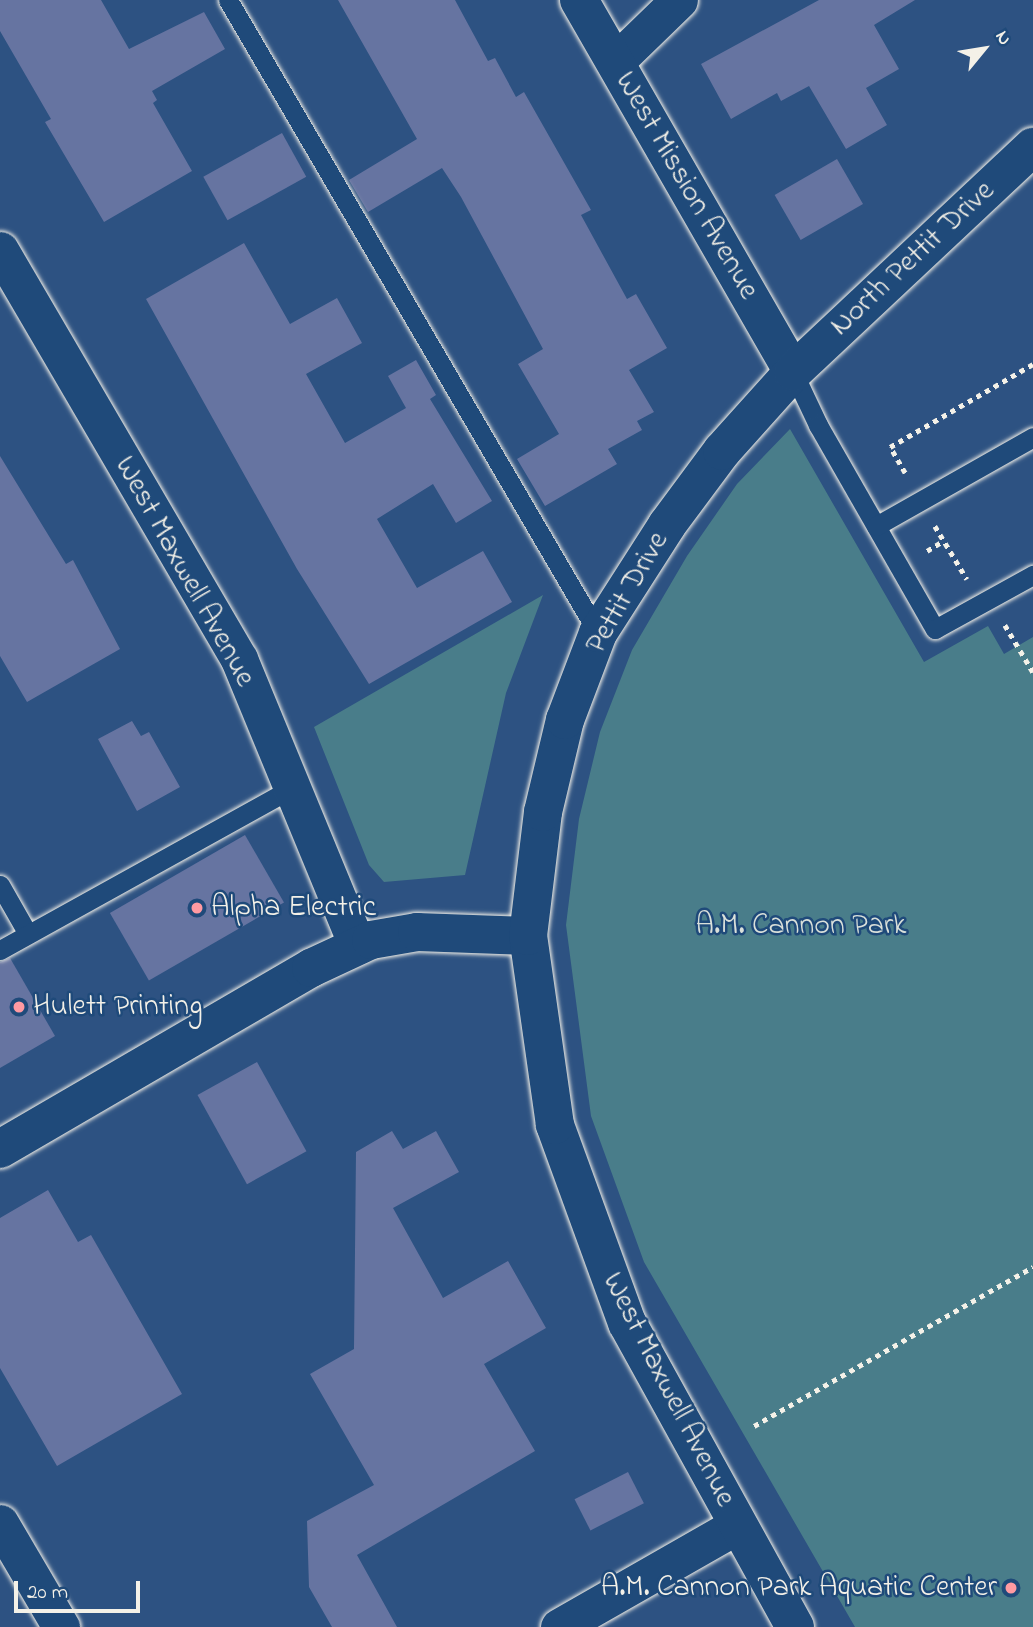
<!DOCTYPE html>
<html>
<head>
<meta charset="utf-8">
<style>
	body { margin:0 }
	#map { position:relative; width:1033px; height:1627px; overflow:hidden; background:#2d5282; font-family:"Indie Flower",sans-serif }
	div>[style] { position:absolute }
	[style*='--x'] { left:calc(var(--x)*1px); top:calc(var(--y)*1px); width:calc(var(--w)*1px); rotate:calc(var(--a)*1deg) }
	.green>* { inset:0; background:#497d8a }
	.building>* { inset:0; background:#6674a1; transform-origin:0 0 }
	.path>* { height:4.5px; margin-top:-2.25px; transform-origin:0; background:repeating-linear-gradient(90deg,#f4f1e8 0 5px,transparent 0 10px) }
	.roads { filter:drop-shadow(0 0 2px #f4f1e8) drop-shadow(0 0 2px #f4f1e8) }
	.lane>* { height:19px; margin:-9.5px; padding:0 9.5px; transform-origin:9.5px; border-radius:9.5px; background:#1f4a7a }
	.street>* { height:37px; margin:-18.5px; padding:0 18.5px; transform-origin:18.5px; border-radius:18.5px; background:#1f4a7a }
	.secondary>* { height:38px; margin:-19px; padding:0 19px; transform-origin:19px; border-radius:19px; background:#1f4a7a }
	.dots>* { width:19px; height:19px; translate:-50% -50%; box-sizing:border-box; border:4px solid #1f4a7a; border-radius:50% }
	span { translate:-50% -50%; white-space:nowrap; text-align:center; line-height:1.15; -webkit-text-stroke:5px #1f4a7a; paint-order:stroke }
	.street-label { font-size:30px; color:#f4f1e8 }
	.poi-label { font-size:30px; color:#f4f1e8 }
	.left { translate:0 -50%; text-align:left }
	.right { translate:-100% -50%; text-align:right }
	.park-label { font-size:30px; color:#dae0da }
	.north { position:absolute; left:949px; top:14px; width:70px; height:70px; -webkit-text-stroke:5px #1f4a7a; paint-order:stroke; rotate:60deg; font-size:19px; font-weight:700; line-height:28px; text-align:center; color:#f4f1e8 }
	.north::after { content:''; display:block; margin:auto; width:24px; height:32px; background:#f4f1e8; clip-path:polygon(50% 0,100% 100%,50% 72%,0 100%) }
	.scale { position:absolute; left:14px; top:1581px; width:126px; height:32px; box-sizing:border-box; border:4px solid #f4f1e8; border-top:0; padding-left:9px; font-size:21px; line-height:24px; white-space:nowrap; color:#f4f1e8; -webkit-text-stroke:5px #1f4a7a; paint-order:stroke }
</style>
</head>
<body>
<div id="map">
	<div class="green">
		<div style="clip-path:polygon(790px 429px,924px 662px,988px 626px,1004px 654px,1033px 637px,1033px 1627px,855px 1627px,644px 1262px,591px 1116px,566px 925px,579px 819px,600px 732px,632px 650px,687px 556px,737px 484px)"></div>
		<div style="clip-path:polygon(543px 595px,506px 693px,465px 875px,384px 882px,369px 865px,314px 727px)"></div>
	</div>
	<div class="building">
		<div style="clip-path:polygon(0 0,101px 0,129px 49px,204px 12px,225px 49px,152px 91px,157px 100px,153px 103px,192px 171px,104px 222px,45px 122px,51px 119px,0 31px)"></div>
		<div style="clip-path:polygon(338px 0,455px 0,488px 61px,495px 58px,516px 97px,524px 92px,591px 210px,581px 215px,627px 299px,636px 294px,667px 348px,629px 370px,654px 412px,637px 421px,642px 430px,608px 449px,617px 464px,545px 506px,517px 459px,559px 434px,518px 364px,543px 349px,461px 197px,442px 168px,368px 212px,349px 180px,417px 139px)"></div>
		<div style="clip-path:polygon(819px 0,915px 0,874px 25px,899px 69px,866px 88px,887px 125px,846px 149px,809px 86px,781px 101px,777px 93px,731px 119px,701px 64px)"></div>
		<div style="left:282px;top:133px;width:50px;height:90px;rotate:61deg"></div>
		<div style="left:837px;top:159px;width:52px;height:72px;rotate:60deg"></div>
		<div style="clip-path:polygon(244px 243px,290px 324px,337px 298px,362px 343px,306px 374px,345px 443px,406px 408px,388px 376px,416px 360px,436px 395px,430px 399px,492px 501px,456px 523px,433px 484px,377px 519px,417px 588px,483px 551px,512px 602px,369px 684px,297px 569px,146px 299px)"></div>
		<div style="clip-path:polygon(0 456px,66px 564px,73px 560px,120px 649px,27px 702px,0 656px)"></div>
		<div style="clip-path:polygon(132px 721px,141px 736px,149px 732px,180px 787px,137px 811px,98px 739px)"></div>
		<div style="left:245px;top:835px;width:78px;height:156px;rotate:60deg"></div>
		<div style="clip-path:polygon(10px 958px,55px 1036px,0 1068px,0 962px)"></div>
		<div style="left:257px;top:1062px;width:102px;height:68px;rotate:61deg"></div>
		<div style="clip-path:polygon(392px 1131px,403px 1149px,436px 1131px,459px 1172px,393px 1208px,443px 1298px,508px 1261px,546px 1328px,484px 1364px,535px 1451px,357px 1555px,397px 1627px,332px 1627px,309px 1587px,307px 1521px,374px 1485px,310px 1374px,354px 1349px,356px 1152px)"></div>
		<div style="clip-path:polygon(48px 1190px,78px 1242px,91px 1235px,182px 1394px,57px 1466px,0 1368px,0 1218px)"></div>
		<div style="left:628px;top:1472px;width:35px;height:60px;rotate:63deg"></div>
	</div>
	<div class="path">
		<div style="--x:905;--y:473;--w:30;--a:-120"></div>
		<div style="--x:890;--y:447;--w:165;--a:-30.1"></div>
		<div style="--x:935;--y:526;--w:62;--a:58.9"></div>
		<div style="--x:927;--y:551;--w:19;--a:-32"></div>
		<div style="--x:1005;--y:625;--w:55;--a:59.2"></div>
		<div style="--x:754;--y:1426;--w:321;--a:-29.7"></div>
	</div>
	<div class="roads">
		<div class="lane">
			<div style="--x:228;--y:0;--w:733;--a:59.69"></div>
			<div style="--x:793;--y:372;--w:59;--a:64.7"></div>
			<div style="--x:818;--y:425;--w:235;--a:60.2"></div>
			<div style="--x:935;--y:629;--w:112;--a:-28.9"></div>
			<div style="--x:876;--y:526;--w:180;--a:-29.5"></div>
			<div style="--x:0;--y:885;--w:56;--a:60.3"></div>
			<div style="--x:0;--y:950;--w:332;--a:-29"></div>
		</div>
		<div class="street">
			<div style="--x:615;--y:62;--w:89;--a:-44.1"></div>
			<div style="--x:0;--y:250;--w:474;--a:59.7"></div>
			<div style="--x:239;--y:659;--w:310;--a:67.6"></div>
			<div style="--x:0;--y:1523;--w:121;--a:59.6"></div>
			<div style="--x:559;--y:1627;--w:204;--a:-29.7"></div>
		</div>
		<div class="secondary">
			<div style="--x:579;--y:0;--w:429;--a:60.1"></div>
			<div style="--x:0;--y:1149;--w:360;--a:-30.2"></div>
			<div style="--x:311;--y:968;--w:66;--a:-25"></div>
			<div style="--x:371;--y:940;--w:47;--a:-9.9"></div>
			<div style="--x:417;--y:932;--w:111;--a:2.1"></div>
			<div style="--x:795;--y:1627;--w:347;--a:-118.9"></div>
			<div style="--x:627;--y:1323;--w:211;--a:-110"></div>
			<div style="--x:555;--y:1125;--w:191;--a:-98.1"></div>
			<div style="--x:528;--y:936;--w:125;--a:-83.1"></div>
			<div style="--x:543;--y:812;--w:95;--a:-76.6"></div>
			<div style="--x:565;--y:720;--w:93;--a:-69.2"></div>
			<div style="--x:598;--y:633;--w:128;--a:-57.4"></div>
			<div style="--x:667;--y:525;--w:92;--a:-53.4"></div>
			<div style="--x:722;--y:451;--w:106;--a:-48.1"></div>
			<div style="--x:793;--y:372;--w:329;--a:-43.2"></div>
		</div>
	</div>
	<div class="dots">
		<div style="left:197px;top:908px;background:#ff9aa2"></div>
		<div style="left:19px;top:1007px;background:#ff9aa2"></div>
		<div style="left:1011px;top:1588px;background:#ff9aa2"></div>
	</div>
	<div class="street-label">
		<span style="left:686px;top:186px;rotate:60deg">West Mission Avenue</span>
		<span style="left:913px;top:259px;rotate:-43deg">North Pettit Drive</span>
		<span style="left:184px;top:572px;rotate:61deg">West Maxwell Avenue</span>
		<span style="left:628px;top:593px;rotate:-60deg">Pettit Drive</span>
		<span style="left:668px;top:1390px;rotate:63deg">West Maxwell Avenue</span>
	</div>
	<div class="poi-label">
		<span class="left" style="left:211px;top:908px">Alpha Electric</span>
		<span class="left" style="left:33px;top:1007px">Hulett Printing</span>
		<span class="right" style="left:997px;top:1588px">A.M. Cannon Park Aquatic Center</span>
	</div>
	<div class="park-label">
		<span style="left:801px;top:926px">A.M. Cannon Park</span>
	</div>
	<div class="north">N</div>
	<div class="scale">20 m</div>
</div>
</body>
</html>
